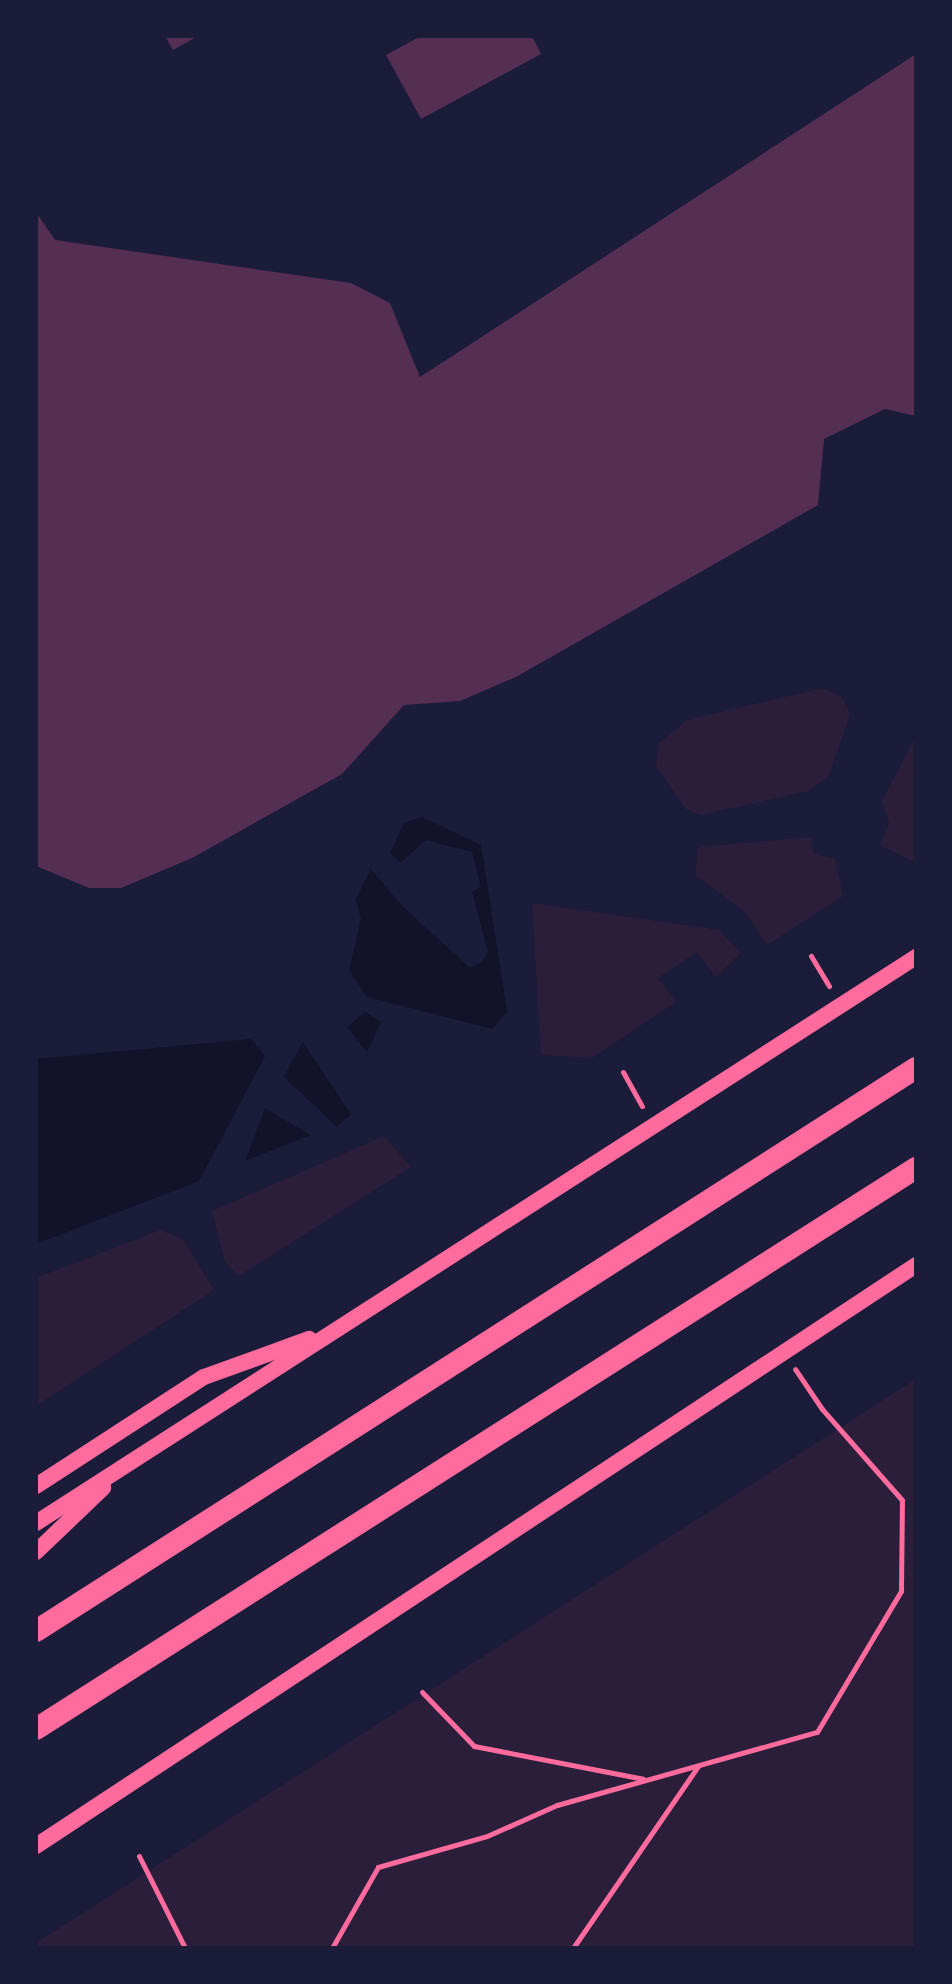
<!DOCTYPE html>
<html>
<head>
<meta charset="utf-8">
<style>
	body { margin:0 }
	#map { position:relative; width:952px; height:1984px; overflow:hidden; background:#1b1b3a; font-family:"Sofia Sans Condensed",sans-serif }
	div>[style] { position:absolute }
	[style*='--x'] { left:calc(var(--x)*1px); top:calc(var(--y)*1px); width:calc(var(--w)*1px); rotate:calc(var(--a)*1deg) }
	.green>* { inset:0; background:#2a1e3b }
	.water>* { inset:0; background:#12122b }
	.building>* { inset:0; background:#542f53 }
	.path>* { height:5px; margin:-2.5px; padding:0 2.5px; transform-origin:2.5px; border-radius:2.5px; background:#ff6b9d }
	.secondary>* { height:16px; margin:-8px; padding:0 8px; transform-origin:8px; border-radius:8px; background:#ff6b9d }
	.trunk>* { height:22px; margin:-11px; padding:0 11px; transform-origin:11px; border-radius:11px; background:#ff6b9d }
	span { translate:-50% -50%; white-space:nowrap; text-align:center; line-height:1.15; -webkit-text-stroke:8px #1b1b3a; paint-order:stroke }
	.frame { position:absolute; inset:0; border:38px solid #1b1b3a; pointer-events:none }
</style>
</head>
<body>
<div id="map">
	<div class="green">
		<div style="clip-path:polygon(822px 688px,841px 696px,850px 714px,829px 776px,809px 791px,701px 815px,686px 809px,656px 766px,659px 743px,687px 720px)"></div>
		<div style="clip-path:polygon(916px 736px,916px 863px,880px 845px,889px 822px,882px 801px)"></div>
		<div style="clip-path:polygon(811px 837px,813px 853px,835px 859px,843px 896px,767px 945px,744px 911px,695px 875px,698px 847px)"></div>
		<div style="clip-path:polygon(532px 903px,719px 930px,741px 953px,716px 977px,697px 952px,658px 978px,676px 1002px,592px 1058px,541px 1055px)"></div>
		<div style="clip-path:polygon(384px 1136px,411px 1167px,239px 1276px,225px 1262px,212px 1211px)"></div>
		<div style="clip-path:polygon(160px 1230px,183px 1239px,214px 1290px,36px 1406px,36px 1278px)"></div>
		<div style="clip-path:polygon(916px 1379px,916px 1948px,36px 1948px,36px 1943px)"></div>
	</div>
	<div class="water">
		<div style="clip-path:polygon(422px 817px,481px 845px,507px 1011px,493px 1029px,367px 997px,349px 970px,361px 919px,356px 899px,371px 869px,401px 905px,470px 968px,483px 962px,488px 951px,472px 892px,481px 887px,472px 852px,426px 840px,400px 863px,390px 853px,404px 823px)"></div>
		<div style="clip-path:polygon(365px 1012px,381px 1022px,367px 1052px,347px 1027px)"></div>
		<div style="clip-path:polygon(251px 1039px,265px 1056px,199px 1181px,36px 1244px,36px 1059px)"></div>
		<div style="clip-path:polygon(303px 1042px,351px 1114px,337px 1127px,284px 1077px)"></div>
		<div style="clip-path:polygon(265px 1108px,310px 1135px,245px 1161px,265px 1109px)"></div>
	</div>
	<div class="building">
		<div style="clip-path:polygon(165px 36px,198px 36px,173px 50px)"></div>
		<div style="clip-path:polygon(421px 36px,532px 36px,541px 54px,421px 119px,386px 55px)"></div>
		<div style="clip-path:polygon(916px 54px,916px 416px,885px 409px,824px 439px,818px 505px,516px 677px,460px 701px,404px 705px,342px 774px,192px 858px,121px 888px,89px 888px,36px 866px,36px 212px,55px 240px,351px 283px,390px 303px,420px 377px)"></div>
	</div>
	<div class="path">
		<div style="--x:811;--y:956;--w:35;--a:59"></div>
		<div style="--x:623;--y:1072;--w:39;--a:61"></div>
		<div style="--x:422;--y:1692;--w:75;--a:46.1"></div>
		<div style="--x:474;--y:1746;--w:172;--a:11"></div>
		<div style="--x:139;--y:1856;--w:103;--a:63.4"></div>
		<div style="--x:332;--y:1948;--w:93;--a:-60.4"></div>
		<div style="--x:378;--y:1867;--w:113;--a:-15.9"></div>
		<div style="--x:487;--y:1836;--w:77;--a:-23.9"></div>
		<div style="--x:557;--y:1805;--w:270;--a:-15.7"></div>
		<div style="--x:817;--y:1732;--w:164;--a:-59.2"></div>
		<div style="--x:901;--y:1591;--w:91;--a:-89.4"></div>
		<div style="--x:902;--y:1500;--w:121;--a:-131.3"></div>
		<div style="--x:822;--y:1409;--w:48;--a:-124"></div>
		<div style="--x:573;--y:1948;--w:221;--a:-55.5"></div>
	</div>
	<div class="secondary">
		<div style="--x:36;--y:1486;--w:200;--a:-33"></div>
		<div style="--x:204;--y:1377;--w:112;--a:-19.9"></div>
		<div style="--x:36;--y:1523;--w:1046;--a:-32.75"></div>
		<div style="--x:36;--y:1552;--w:93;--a:-43.7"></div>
		<div style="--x:36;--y:1846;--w:1054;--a:-33.43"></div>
	</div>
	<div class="trunk">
		<div style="--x:36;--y:1631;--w:1045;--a:-32.61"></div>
		<div style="--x:36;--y:1729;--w:1044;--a:-32.52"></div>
	</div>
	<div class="frame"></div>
</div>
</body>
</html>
